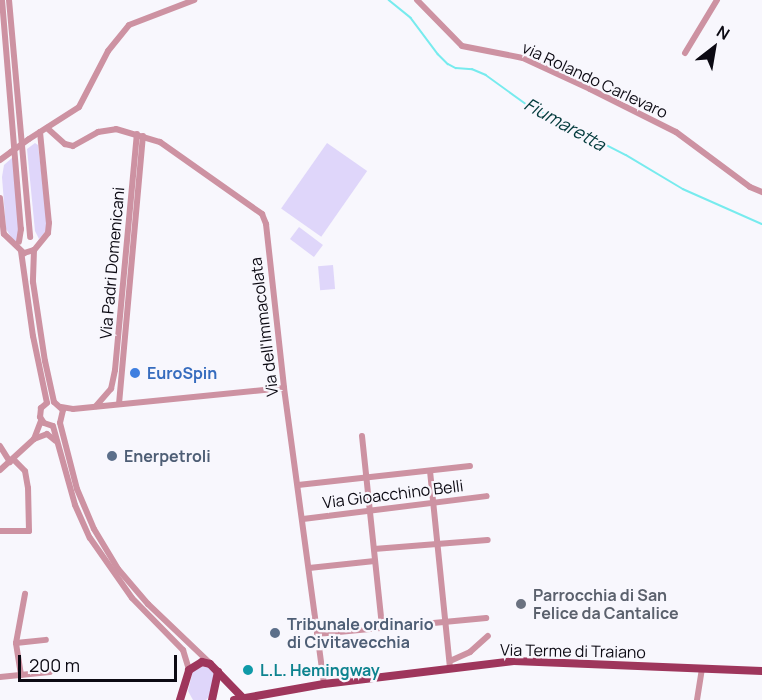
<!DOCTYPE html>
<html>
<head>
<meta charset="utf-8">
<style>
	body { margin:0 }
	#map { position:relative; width:762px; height:700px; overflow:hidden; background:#f8f7fd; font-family:Manrope,sans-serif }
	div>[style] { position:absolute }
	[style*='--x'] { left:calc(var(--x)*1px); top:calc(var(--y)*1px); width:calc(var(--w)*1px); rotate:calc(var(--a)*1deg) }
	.green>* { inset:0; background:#dfd6fa; transform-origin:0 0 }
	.stream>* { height:1.5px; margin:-0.75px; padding:0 0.75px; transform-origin:0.75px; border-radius:0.75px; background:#77ebee }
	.minor>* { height:6px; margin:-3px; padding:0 3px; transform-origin:3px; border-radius:3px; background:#cd92a2 }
	.major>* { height:8px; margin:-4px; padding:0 4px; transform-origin:4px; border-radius:4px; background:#9e365c }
	.minor-bridge>* { height:6px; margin:-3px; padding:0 3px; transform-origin:3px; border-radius:3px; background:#cd92a2 }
	.dots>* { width:16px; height:16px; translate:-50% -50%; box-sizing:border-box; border:3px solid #f8f7fd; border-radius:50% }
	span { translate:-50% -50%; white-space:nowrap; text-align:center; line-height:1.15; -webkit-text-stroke:4.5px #f8f7fd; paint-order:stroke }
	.street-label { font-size:16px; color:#0c0a13 }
	.shop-label { font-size:16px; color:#366cbe; font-weight:700 }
	.left { translate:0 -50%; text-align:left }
	.service-label { font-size:16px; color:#4e5e75; font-weight:700 }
	.worship-label { font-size:16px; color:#5b616d; font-weight:700 }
	.culture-label { font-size:16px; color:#0d838f; font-weight:700 }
	.water-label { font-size:18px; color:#00393b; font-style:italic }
	.north { position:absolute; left:684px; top:18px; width:60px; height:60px; -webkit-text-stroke:4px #f8f7fd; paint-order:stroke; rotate:31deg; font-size:16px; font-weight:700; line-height:24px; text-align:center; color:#0c0a13 }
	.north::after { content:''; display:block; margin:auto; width:21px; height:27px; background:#0c0a13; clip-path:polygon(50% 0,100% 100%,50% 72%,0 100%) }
	.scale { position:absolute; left:18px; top:655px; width:159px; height:27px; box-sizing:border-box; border:3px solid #0c0a13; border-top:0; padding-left:8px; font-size:18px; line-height:21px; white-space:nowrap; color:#0c0a13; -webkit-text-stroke:4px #f8f7fd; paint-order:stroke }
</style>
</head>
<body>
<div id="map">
	<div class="green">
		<div style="clip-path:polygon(35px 143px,38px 145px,47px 222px,46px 231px,39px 239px,35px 231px,27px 149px)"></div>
		<div style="left:327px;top:143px;width:49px;height:80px;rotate:35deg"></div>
		<div style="clip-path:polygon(13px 157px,20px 229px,17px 246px,6px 229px,2px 177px,4px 165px)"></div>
		<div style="left:299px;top:227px;width:30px;height:15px;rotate:37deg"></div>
		<div style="left:333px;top:265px;width:24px;height:15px;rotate:85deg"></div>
		<div style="clip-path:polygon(207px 665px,214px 673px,210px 696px,206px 700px,193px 700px,188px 691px,193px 670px)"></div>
	</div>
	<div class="stream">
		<div style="--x:389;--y:0;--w:28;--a:39"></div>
		<div style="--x:411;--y:18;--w:45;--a:53.1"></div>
		<div style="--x:438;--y:54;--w:14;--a:45"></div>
		<div style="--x:448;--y:64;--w:9;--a:27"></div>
		<div style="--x:456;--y:68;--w:16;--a:4"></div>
		<div style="--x:472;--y:69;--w:15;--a:23"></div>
		<div style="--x:486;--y:75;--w:49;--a:35.9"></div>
		<div style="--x:526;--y:104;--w:112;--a:27"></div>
		<div style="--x:626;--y:155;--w:66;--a:30.8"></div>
		<div style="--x:683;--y:189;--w:86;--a:23.9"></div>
	</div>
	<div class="minor">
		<div style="--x:2;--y:0;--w:230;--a:85.3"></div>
		<div style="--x:21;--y:229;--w:13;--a:99"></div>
		<div style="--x:9;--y:0;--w:238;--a:84.9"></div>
		<div style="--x:417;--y:0;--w:64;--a:45.6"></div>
		<div style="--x:462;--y:46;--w:62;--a:11.1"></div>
		<div style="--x:523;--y:58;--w:74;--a:24.8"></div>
		<div style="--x:590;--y:89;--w:96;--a:26.6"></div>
		<div style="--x:676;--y:132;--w:92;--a:36.6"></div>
		<div style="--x:750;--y:187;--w:13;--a:23"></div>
		<div style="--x:685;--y:53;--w:62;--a:-58.9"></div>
		<div style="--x:47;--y:128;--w:24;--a:42"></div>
		<div style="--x:65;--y:144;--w:8;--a:14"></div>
		<div style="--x:73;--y:146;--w:29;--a:-29"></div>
		<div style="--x:98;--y:132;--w:18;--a:-9"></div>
		<div style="--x:116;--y:129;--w:46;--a:16.5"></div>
		<div style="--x:160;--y:142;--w:125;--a:35.2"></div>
		<div style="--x:262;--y:214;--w:11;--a:68"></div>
		<div style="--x:266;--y:224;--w:165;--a:83.7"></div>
		<div style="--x:284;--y:388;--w:299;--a:82.3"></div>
		<div style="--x:40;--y:132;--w:91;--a:84.4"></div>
		<div style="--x:49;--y:223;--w:10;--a:96"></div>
		<div style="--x:48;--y:233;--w:22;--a:129"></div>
		<div style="--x:34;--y:250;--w:32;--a:92"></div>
		<div style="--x:33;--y:282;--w:80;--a:81.4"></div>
		<div style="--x:45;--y:361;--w:42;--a:77.6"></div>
		<div style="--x:54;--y:402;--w:12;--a:42"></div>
		<div style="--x:63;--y:410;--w:13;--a:103"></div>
		<div style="--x:60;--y:423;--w:68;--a:75.6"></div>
		<div style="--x:77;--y:489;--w:43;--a:67"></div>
		<div style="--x:94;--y:529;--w:47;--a:59"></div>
		<div style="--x:118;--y:569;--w:46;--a:49.4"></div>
		<div style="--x:148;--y:604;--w:86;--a:43.6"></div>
		<div style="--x:29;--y:139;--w:59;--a:-32.6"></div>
		<div style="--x:79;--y:107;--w:63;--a:-62.6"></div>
		<div style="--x:108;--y:51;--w:33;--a:-51"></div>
		<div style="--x:129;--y:25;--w:70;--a:-21"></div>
		<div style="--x:0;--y:160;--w:14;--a:-36"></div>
		<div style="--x:0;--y:198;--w:36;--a:84"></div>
		<div style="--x:4;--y:234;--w:28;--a:44"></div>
		<div style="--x:24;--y:253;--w:10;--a:-17"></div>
		<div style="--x:21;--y:251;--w:86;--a:82"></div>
		<div style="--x:33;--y:336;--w:68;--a:78.2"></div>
		<div style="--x:47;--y:403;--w:8;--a:140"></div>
		<div style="--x:41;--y:408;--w:9;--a:96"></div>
		<div style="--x:40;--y:417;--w:7;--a:56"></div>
		<div style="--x:44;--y:423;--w:9;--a:18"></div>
		<div style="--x:119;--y:404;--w:269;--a:-84.9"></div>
		<div style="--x:96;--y:406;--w:23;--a:-49"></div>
		<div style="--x:111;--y:389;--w:19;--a:-78"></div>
		<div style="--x:115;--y:370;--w:237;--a:-84.7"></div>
		<div style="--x:61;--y:407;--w:12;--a:9"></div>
		<div style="--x:73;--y:409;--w:212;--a:-5.7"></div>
		<div style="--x:53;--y:426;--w:82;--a:74.4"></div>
		<div style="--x:75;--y:505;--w:36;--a:66"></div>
		<div style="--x:90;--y:538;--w:73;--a:55"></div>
		<div style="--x:132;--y:598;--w:73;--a:45.6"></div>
		<div style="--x:183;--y:650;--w:21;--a:73"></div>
		<div style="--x:362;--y:436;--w:192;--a:84"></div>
		<div style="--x:34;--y:439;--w:14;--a:-21"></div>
		<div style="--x:47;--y:434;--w:11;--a:38"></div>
		<div style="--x:0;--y:446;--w:19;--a:58"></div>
		<div style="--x:0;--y:470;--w:46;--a:-42.4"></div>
		<div style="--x:34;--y:439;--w:19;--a:-69"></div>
		<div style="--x:430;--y:471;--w:198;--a:84.2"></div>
		<div style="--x:298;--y:485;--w:173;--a:-6.3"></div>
		<div style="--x:303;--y:519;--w:185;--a:-7.1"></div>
		<div style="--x:0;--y:531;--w:29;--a:0"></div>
		<div style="--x:29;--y:531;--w:43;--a:-91.3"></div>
		<div style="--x:28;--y:488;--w:17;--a:-100"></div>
		<div style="--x:25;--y:471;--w:17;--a:-135"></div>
		<div style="--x:374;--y:549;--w:114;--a:-4.5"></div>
		<div style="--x:309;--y:568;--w:66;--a:-6.1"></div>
		<div style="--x:317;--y:634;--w:170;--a:-5.4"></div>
		<div style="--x:16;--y:643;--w:30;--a:-6"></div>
		<div style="--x:450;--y:661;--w:22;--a:-24"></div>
		<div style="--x:470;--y:652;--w:24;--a:-42"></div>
		<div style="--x:21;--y:675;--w:32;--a:-99"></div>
		<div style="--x:16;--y:643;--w:50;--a:-79.6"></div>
		<div style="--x:0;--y:677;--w:50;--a:-5.7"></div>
		<div style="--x:697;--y:700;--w:31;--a:-81"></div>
	</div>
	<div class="major">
		<div style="--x:180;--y:700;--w:31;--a:-73"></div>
		<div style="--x:189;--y:670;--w:15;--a:-32"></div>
		<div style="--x:202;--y:662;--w:8;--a:14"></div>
		<div style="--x:210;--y:664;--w:46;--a:45.9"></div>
		<div style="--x:212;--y:700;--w:29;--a:-78"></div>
		<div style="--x:234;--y:700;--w:91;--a:-10.1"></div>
		<div style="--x:324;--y:684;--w:191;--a:-6.9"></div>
		<div style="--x:514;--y:661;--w:248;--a:2.3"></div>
	</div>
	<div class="minor-bridge">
		<div style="--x:11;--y:152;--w:22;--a:-36"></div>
	</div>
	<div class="dots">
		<div style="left:135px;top:373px;background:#3f7fe0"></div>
		<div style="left:112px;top:456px;background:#5c6f8a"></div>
		<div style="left:521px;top:604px;background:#6b7280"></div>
		<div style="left:275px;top:633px;background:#5c6f8a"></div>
		<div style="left:248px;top:670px;background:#0f9aa8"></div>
	</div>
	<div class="street-label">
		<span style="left:595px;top:80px;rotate:25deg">via Rolando Carlevaro</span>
		<span style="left:112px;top:263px;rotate:-85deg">Via Padri Domenicani</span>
		<span style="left:264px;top:327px;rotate:-97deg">Via dell'Immacolata</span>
		<span style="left:393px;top:494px;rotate:-7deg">Via Gioacchino Belli</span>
		<span style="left:573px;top:651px;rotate:1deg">Via Terme di Traiano</span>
	</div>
	<div class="shop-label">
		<span class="left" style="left:147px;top:373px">EuroSpin</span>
	</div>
	<div class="service-label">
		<span class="left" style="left:124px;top:456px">Enerpetroli</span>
		<span class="left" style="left:287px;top:633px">Tribunale ordinario<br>di Civitavecchia</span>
	</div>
	<div class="worship-label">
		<span class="left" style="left:533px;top:604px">Parrocchia di San<br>Felice da Cantalice</span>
	</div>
	<div class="culture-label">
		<span class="left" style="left:260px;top:670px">L.L. Hemingway</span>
	</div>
	<div class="water-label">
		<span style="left:565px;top:124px;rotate:29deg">Fiumaretta</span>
	</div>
	<div class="north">N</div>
	<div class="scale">200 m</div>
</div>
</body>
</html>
